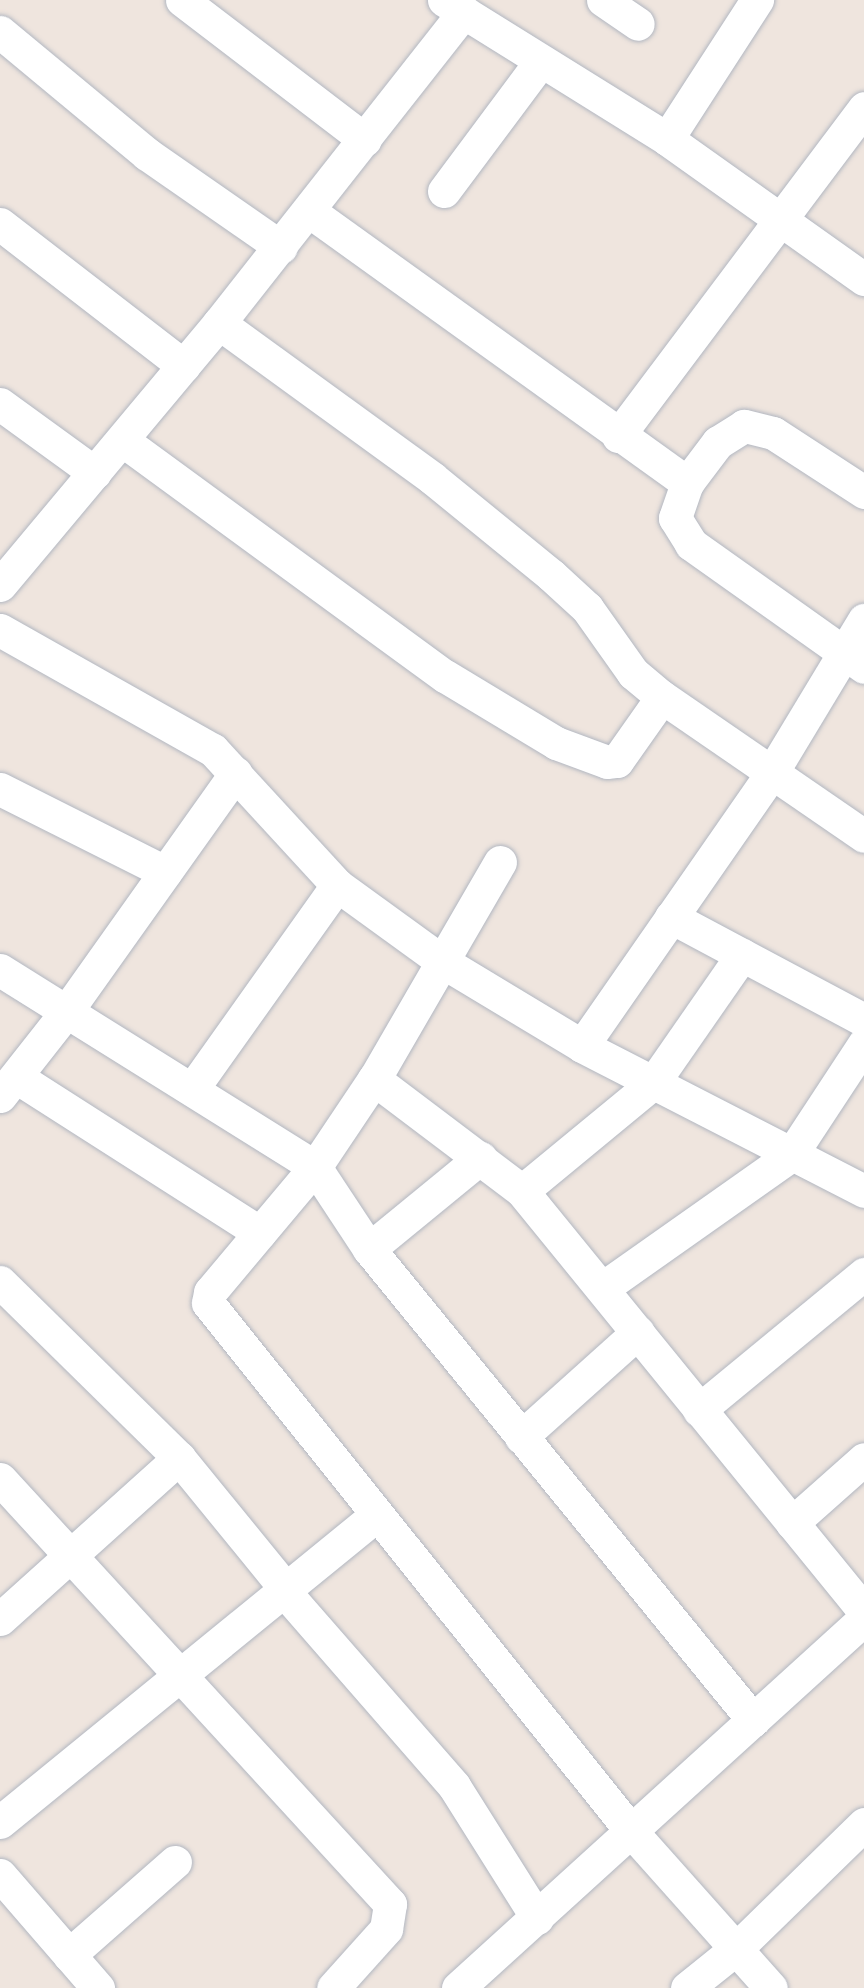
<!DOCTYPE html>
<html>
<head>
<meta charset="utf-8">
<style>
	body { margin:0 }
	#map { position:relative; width:864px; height:1988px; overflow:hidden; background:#efe5de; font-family:"Exo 2",sans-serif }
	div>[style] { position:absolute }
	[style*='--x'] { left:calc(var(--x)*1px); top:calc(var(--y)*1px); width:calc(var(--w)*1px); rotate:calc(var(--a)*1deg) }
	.roads { filter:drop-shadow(0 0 2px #b2b7c1) drop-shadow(0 0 2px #b2b7c1) }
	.street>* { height:33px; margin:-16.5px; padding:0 16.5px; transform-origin:16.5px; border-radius:16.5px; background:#fff }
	span { translate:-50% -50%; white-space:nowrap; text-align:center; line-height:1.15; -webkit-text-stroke:6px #fff; paint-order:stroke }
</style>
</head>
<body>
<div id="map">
	<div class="roads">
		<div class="street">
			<div style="--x:182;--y:0;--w:230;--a:37.4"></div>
			<div style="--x:444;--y:0;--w:263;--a:31.9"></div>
			<div style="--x:667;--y:139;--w:242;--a:35.4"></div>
			<div style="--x:603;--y:0;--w:42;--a:34.4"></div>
			<div style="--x:0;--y:32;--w:191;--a:39.7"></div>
			<div style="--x:147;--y:154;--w:163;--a:34.8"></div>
			<div style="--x:667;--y:139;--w:166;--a:-57.1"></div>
			<div style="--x:444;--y:191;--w:161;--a:-53.3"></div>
			<div style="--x:309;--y:211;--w:466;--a:35.7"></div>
			<div style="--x:0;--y:224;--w:232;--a:37.7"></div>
			<div style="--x:219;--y:323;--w:263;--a:36"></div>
			<div style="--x:432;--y:478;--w:154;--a:39.2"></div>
			<div style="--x:551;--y:575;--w:49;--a:42.5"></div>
			<div style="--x:587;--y:608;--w:80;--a:54.7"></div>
			<div style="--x:633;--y:673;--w:38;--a:40"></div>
			<div style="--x:662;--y:697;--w:245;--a:34.5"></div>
			<div style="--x:0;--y:404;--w:117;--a:36"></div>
			<div style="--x:618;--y:436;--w:410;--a:-53.1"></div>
			<div style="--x:122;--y:440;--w:400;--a:36.2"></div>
			<div style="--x:445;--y:676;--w:130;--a:31.1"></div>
			<div style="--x:556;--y:743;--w:54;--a:20.4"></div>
			<div style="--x:607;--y:762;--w:10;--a:-6"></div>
			<div style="--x:617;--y:761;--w:78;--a:-54.9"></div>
			<div style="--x:864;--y:492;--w:108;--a:-147"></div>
			<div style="--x:773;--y:433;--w:30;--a:-166"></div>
			<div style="--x:744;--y:426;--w:31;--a:148"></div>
			<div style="--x:718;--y:442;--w:51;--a:127.1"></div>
			<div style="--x:687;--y:483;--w:37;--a:109"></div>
			<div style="--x:675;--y:518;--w:31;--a:58"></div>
			<div style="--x:691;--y:544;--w:212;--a:35.4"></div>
			<div style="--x:0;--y:585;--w:341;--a:-50.1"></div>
			<div style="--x:219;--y:323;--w:396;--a:-51.8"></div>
			<div style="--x:0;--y:630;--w:244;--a:29.4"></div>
			<div style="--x:213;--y:750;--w:183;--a:47.4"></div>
			<div style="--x:337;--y:885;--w:131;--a:36"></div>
			<div style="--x:443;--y:962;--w:162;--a:31.1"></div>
			<div style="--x:582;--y:1046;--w:317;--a:27.2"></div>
			<div style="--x:0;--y:789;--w:185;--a:26.7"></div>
			<div style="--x:500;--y:862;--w:251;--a:120.1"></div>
			<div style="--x:374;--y:1079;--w:106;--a:123.8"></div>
			<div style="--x:315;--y:1167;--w:163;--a:130"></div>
			<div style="--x:210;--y:1292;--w:11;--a:100"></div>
			<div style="--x:208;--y:1303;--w:677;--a:51.3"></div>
			<div style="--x:631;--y:1831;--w:210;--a:48.3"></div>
			<div style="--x:671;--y:917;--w:219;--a:28.1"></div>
			<div style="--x:0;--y:970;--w:372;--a:32"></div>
			<div style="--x:315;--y:1167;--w:98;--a:56.6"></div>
			<div style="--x:369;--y:1249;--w:608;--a:50.81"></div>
			<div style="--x:582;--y:1046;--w:331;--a:-55.2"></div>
			<div style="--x:771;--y:774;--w:180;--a:-58.9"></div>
			<div style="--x:18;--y:1078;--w:287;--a:32.6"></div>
			<div style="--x:374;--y:1079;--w:186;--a:37.1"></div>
			<div style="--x:522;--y:1191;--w:542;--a:50.84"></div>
			<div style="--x:193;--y:1088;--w:249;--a:-54.6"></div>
			<div style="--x:0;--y:1096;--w:107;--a:-51.8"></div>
			<div style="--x:66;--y:1012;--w:293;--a:-54.6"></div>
			<div style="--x:522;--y:1191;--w:170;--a:-39.5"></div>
			<div style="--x:653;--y:1083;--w:156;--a:-55.2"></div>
			<div style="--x:369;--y:1249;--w:144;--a:-39.3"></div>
			<div style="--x:0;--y:1282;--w:251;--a:44.5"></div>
			<div style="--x:179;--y:1458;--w:169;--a:50.8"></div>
			<div style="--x:604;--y:1287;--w:229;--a:-35.2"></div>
			<div style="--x:791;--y:1155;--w:133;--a:-56.7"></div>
			<div style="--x:699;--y:1410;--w:214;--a:-39.5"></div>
			<div style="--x:521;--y:1437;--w:157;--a:-41.9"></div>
			<div style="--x:0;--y:1479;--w:577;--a:47.46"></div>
			<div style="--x:390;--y:1904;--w:25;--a:99"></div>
			<div style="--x:386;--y:1929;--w:79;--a:131.9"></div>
			<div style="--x:792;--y:1523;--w:96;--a:-41.6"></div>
			<div style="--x:284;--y:1591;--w:259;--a:48.9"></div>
			<div style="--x:454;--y:1786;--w:156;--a:57.8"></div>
			<div style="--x:0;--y:1619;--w:241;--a:-42"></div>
			<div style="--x:0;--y:1822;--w:484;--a:-39.2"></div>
			<div style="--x:0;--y:1875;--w:150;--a:49.1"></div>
			<div style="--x:69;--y:1955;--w:141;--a:-41.3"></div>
			<div style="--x:458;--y:1988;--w:549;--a:-42.27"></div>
			<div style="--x:687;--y:1988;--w:65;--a:-38.8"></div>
			<div style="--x:738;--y:1947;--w:176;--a:-44.3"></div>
		</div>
	</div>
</div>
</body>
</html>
